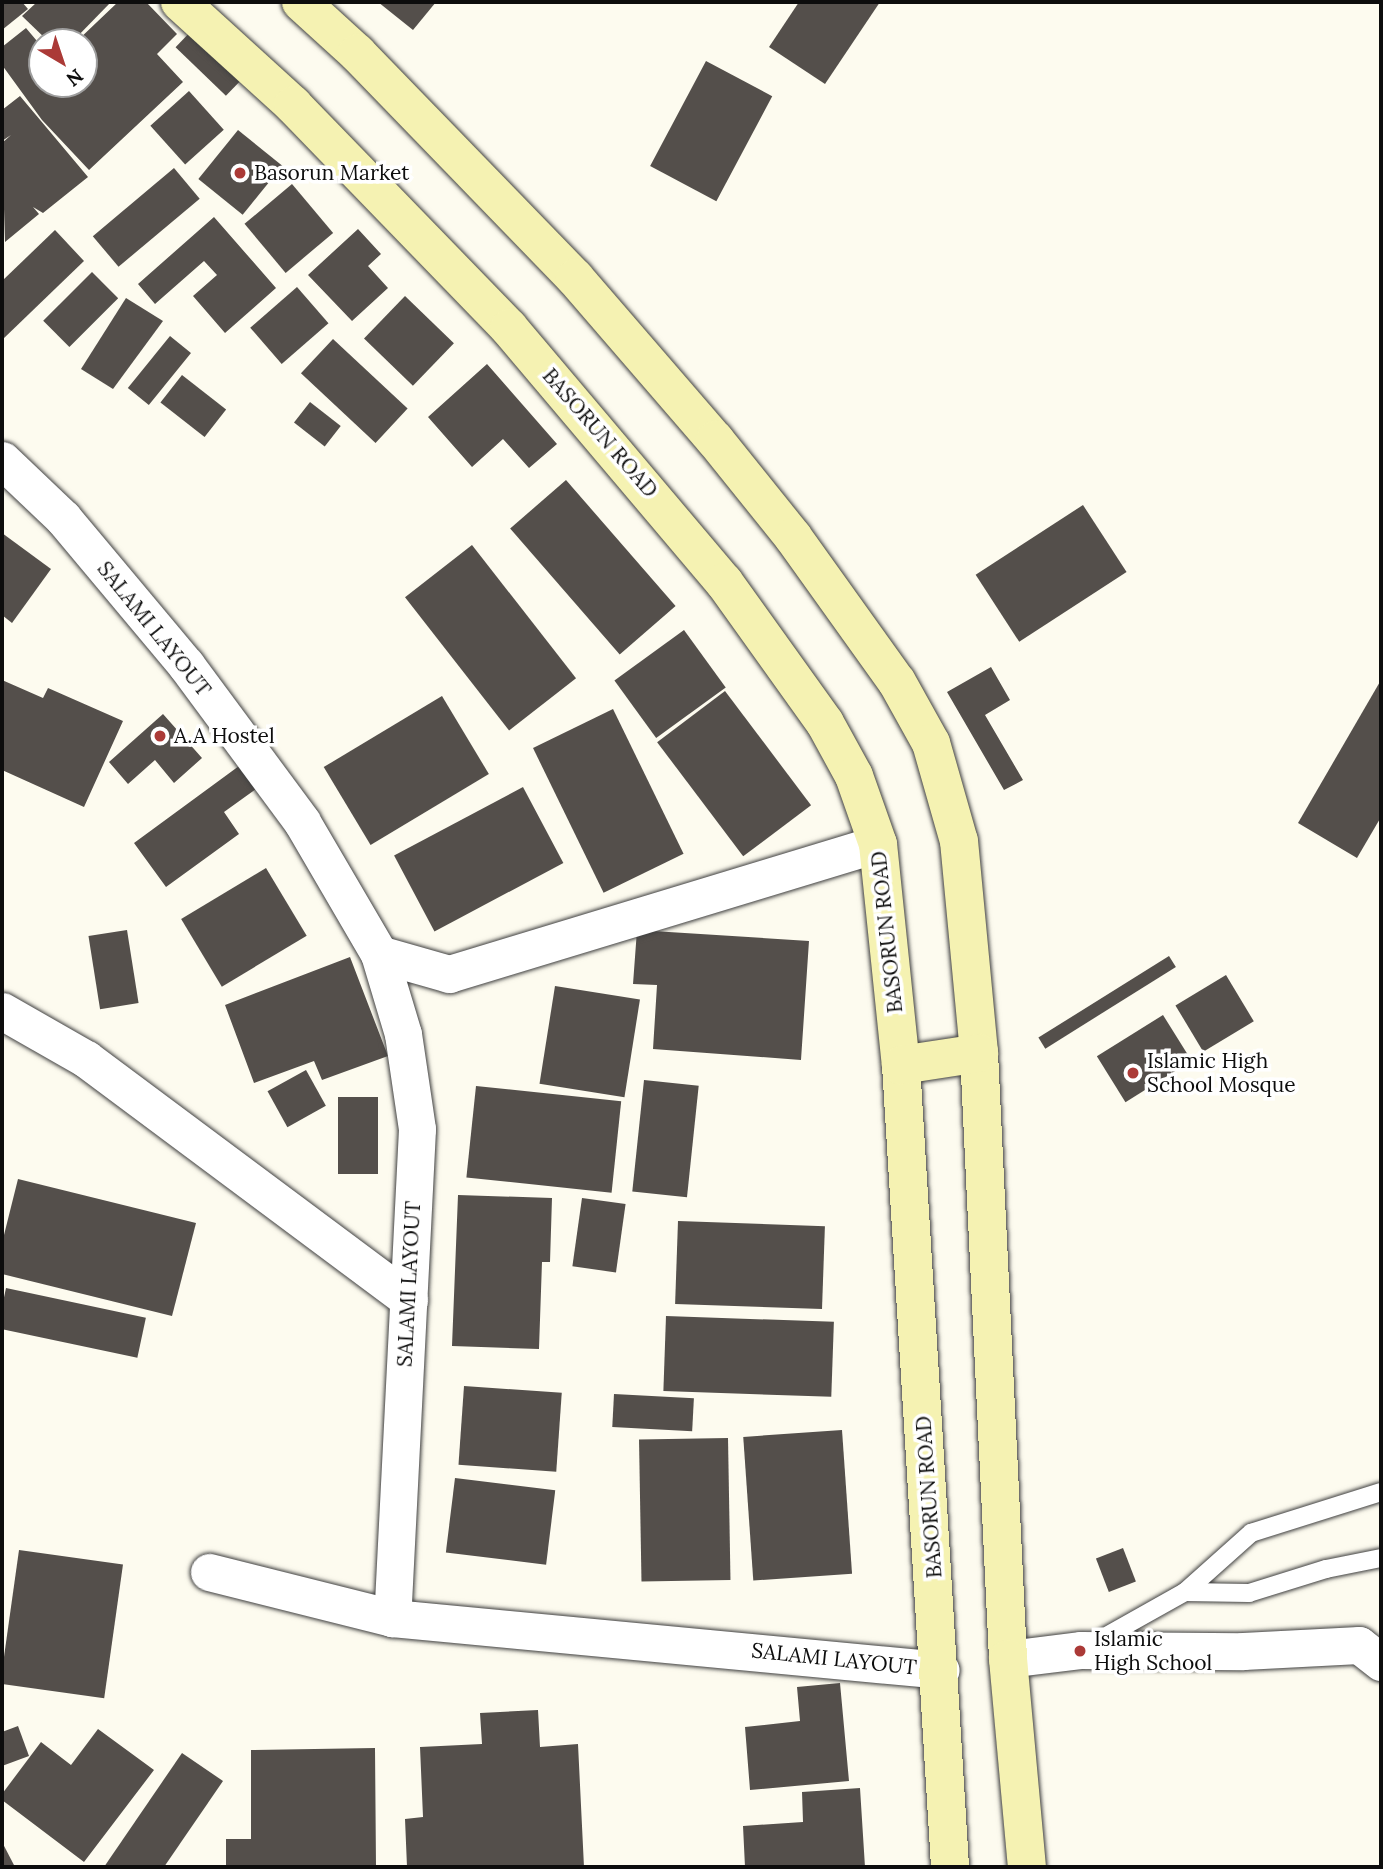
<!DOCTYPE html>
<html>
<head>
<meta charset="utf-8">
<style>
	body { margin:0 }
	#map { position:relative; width:1383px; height:1869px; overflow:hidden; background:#fdfbef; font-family:Lora,serif }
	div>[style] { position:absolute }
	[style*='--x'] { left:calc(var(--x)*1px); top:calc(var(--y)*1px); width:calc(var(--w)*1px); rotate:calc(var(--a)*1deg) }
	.building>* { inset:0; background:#544f4b; transform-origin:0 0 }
	.roads { filter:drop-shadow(0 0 2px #404040) drop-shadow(0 0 2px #404040) }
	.lane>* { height:18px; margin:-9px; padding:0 9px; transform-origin:9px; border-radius:9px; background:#fff }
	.street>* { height:37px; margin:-18.5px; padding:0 18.5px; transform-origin:18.5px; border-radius:18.5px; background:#fff }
	.secondary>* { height:38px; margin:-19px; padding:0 19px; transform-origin:19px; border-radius:19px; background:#f5f2b2 }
	.dots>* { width:19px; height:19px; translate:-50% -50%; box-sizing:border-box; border:4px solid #fff; border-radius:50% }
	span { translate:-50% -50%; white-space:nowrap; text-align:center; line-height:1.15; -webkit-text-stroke:7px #fff; paint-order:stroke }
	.poi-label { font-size:21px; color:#0d0d0d }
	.left { translate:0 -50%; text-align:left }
	.street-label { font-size:21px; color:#0d0d0d }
	.frame { position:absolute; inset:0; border:4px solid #0d0d0d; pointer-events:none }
	.north { position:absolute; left:28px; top:28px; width:70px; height:70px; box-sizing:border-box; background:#fff; border:2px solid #9e9e9e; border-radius:50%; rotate:141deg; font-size:19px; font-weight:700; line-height:28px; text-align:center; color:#0d0d0d }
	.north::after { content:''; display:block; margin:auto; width:24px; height:32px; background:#ab3a37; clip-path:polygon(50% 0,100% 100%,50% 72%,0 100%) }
</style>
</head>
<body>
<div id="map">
	<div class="building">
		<div style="clip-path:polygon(2px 2px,22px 2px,28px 9px,2px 30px)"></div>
		<div style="clip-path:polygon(37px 2px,111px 2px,72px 42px,49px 42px,22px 16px)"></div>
		<div style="clip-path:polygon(118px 2px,146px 2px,177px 34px,157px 54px,183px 82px,89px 170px,42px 120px,2px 65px,2px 47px,26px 28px,42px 47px,42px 84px,72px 84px,75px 89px,84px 84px,84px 42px,76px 42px)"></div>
		<div style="clip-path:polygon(378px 2px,436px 2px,413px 30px)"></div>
		<div style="clip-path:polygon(799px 2px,880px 2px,825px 84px,769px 47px)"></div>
		<div style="left:195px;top:27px;width:70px;height:28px;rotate:44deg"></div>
		<div style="left:706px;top:61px;width:75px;height:119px;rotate:28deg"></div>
		<div style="left:189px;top:91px;width:52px;height:52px;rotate:48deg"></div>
		<div style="clip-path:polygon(20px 96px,88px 177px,43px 213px,33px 207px,39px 214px,5px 242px,2px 143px,11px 135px,2px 141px,2px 110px)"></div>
		<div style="left:238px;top:130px;width:57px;height:63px;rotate:39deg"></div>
		<div style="left:174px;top:168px;width:40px;height:106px;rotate:50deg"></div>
		<div style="left:292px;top:184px;width:64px;height:62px;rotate:50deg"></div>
		<div style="clip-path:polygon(214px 217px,276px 288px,225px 333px,193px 296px,217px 275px,204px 261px,155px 304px,138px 284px)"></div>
		<div style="clip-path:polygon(358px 229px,381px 254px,368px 266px,388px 288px,352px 321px,308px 275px)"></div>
		<div style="clip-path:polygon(55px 230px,84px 261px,2px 340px,2px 281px)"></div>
		<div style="left:92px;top:272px;width:37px;height:69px;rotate:45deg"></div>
		<div style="left:297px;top:287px;width:48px;height:62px;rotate:49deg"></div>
		<div style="left:405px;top:296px;width:68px;height:59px;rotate:44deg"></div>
		<div style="clip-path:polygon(126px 298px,163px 321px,113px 389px,81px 369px)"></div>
		<div style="left:170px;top:336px;width:27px;height:67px;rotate:39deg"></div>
		<div style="left:333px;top:339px;width:102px;height:47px;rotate:43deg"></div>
		<div style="clip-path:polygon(487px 364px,557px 444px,529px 468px,503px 439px,472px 467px,428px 417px)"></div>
		<div style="left:182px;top:375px;width:56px;height:35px;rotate:38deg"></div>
		<div style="left:310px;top:402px;width:39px;height:26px;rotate:38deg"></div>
		<div style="left:566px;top:480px;width:167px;height:74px;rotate:49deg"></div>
		<div style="left:1083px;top:505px;width:80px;height:128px;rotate:57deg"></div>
		<div style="clip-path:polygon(2px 533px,51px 569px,12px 623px,2px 615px)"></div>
		<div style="left:472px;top:545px;width:169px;height:85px;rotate:52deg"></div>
		<div style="left:684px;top:630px;width:71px;height:86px;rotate:54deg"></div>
		<div style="clip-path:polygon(991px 667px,1010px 700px,985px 715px,1023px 780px,1004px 790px,947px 692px)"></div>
		<div style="clip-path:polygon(2px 680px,43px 698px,48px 688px,123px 721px,84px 807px,2px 770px)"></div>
		<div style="clip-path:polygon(1381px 680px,1381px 817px,1357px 858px,1298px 823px)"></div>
		<div style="left:725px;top:691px;width:143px;height:85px;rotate:53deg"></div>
		<div style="left:442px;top:696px;width:91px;height:138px;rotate:59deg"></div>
		<div style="left:613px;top:709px;width:161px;height:89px;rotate:64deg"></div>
		<div style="clip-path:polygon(163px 714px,202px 758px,174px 783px,155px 760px,128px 784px,109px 762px)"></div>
		<div style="clip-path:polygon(239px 766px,256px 789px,224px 812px,239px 834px,166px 887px,134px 843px)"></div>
		<div style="left:523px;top:787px;width:86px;height:146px;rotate:62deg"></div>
		<div style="left:266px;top:868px;width:79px;height:99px;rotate:59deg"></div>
		<div style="left:127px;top:930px;width:74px;height:39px;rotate:81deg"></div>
		<div style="clip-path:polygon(637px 930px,809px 941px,801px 1060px,653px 1049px,657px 985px,633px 984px)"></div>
		<div style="left:1169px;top:956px;width:13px;height:154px;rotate:58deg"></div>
		<div style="clip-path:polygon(350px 957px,388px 1056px,322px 1080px,314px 1061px,254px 1083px,225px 1005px)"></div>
		<div style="left:1226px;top:975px;width:54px;height:59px;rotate:59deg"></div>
		<div style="left:555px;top:986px;width:86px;height:99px;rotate:9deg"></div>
		<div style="left:1163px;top:1015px;width:54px;height:78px;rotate:58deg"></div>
		<div style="left:306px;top:1070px;width:41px;height:44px;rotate:61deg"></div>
		<div style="left:644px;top:1080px;width:55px;height:112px;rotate:6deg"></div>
		<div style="left:476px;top:1086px;width:146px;height:92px;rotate:6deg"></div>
		<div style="left:378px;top:1097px;width:77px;height:40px;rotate:90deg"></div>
		<div style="clip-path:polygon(18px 1179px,196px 1223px,172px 1316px,2px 1274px,2px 1243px)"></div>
		<div style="clip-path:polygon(458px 1195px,552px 1198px,550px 1262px,542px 1262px,539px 1349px,452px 1346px)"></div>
		<div style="left:582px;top:1198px;width:44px;height:69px;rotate:8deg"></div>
		<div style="left:678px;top:1221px;width:147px;height:83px;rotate:2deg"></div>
		<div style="left:6px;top:1288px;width:143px;height:41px;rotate:12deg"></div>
		<div style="left:666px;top:1316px;width:168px;height:75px;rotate:2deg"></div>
		<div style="left:464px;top:1386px;width:98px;height:79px;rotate:4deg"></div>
		<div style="left:614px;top:1394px;width:80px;height:33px;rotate:3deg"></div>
		<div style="left:842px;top:1430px;width:144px;height:99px;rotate:86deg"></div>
		<div style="left:728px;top:1438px;width:142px;height:89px;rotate:89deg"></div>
		<div style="left:455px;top:1478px;width:101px;height:75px;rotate:7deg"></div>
		<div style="left:1123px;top:1548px;width:36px;height:29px;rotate:69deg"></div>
		<div style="left:19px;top:1550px;width:105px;height:135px;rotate:8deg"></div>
		<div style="clip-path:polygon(840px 1683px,849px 1781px,750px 1790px,745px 1727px,800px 1721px,797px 1687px)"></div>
		<div style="clip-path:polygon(538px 1710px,540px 1747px,578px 1744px,584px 1867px,407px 1867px,405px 1819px,423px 1817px,420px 1747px,482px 1744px,480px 1713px)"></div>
		<div style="clip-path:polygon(18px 1726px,29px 1756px,2px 1766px,2px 1732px)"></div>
		<div style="clip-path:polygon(98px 1729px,154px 1770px,84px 1862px,2px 1800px,2px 1794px,41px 1742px,71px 1765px)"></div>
		<div style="clip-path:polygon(375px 1748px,376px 1867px,226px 1867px,226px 1839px,251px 1839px,251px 1750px)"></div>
		<div style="clip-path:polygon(182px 1753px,223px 1781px,164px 1867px,104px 1867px)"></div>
		<div style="clip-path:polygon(860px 1788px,865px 1867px,745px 1867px,743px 1826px,803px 1822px,802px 1792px)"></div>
		<div style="clip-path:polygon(2px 1842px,15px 1867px,2px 1867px)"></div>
	</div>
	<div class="roads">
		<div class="lane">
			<div style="--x:1185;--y:1592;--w:64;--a:0.9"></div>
			<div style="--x:1249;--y:1593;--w:81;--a:-17.3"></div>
			<div style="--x:1326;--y:1569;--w:56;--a:-11.3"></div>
			<div style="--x:1094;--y:1643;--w:104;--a:-29.3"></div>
			<div style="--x:1185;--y:1592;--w:89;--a:-41.8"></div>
			<div style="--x:1251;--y:1533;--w:136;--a:-17.5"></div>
		</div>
		<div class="street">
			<div style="--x:2;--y:460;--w:84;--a:43.6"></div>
			<div style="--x:63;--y:518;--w:192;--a:50.1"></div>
			<div style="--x:186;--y:665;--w:195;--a:53.5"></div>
			<div style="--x:302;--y:822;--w:153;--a:59.7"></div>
			<div style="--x:379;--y:954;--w:84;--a:73.3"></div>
			<div style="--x:403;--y:1034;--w:96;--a:81.6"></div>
			<div style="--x:417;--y:1129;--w:490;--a:92.9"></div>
			<div style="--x:379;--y:954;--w:73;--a:15.9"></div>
			<div style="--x:449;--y:974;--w:448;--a:-16.9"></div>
			<div style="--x:2;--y:1011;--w:97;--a:29.7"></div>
			<div style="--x:86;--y:1059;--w:403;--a:36.7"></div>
			<div style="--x:209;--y:1572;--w:189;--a:14.1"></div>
			<div style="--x:392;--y:1618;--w:551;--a:5.41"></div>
			<div style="--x:1008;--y:1659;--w:74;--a:-7"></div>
			<div style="--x:1081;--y:1650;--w:162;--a:0.4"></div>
			<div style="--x:1243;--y:1651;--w:116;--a:-3"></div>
			<div style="--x:1359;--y:1645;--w:28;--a:38"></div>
		</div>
		<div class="secondary">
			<div style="--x:180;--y:2;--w:153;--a:42.3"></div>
			<div style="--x:293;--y:105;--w:310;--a:45.9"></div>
			<div style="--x:509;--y:328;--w:333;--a:49.8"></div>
			<div style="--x:724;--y:582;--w:173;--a:54.4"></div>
			<div style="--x:825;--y:723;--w:60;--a:61.3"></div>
			<div style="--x:854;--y:776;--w:72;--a:70.6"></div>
			<div style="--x:878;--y:844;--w:222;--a:84.1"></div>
			<div style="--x:901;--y:1065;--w:803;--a:86.5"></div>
			<div style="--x:301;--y:2;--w:76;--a:42.3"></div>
			<div style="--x:357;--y:53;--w:313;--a:45.9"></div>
			<div style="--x:575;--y:278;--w:214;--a:49.2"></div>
			<div style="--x:715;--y:440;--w:124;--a:51.2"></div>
			<div style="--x:793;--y:537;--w:178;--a:54.4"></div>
			<div style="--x:897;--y:682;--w:70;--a:60.9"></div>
			<div style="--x:931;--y:743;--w:102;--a:74.1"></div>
			<div style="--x:959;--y:841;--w:213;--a:84.6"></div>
			<div style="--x:979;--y:1053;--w:607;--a:87.26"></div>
			<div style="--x:1008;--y:1659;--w:209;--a:84.8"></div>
			<div style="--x:901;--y:1065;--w:79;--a:-8.7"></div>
		</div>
	</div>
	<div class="dots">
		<div style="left:240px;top:173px;background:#ab3a37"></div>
		<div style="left:160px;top:736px;background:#ab3a37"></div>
		<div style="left:1133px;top:1073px;background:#ab3a37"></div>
		<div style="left:1080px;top:1651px;background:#ab3a37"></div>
	</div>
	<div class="poi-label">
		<span class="left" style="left:254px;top:173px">Basorun Market</span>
		<span class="left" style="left:174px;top:736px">A.A Hostel</span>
		<span class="left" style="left:1147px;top:1073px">Islamic High<br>School Mosque</span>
		<span class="left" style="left:1094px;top:1651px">Islamic<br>High School</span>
	</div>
	<div class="street-label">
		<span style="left:600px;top:433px;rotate:49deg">BASORUN ROAD</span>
		<span style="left:154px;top:629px;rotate:51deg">SALAMI LAYOUT</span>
		<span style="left:887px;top:932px;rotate:-96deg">BASORUN ROAD</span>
		<span style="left:409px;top:1284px;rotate:-87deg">SALAMI LAYOUT</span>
		<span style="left:929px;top:1497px;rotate:-94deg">BASORUN ROAD</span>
		<span style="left:834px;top:1659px;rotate:6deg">SALAMI LAYOUT</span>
	</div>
	<div class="frame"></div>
	<div class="north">N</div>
</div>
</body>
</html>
